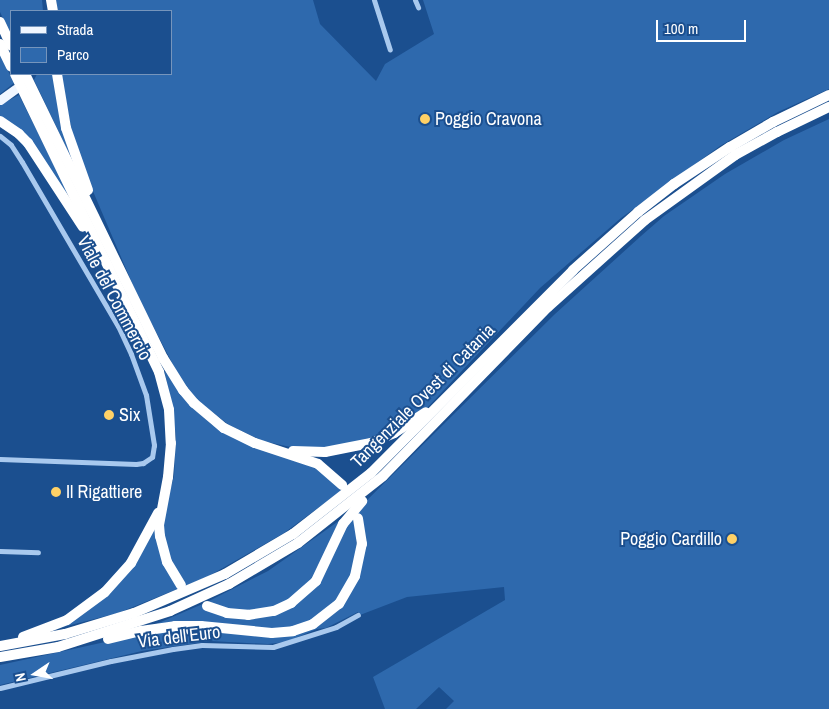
<!DOCTYPE html>
<html>
<head>
<meta charset="utf-8">
<style>
	body { margin:0 }
	#map { position:relative; width:829px; height:709px; overflow:hidden; background:#1b4f8f; font-family:"Archivo Narrow",sans-serif }
	div>[style] { position:absolute }
	[style*='--x'] { left:calc(var(--x)*1px); top:calc(var(--y)*1px); width:calc(var(--w)*1px); rotate:calc(var(--a)*1deg) }
	.green>* { inset:0; background:#2e69ad }
	.minor>* { height:5px; margin:-2.5px; padding:0 2.5px; transform-origin:2.5px; border-radius:2.5px; background:#a9c9ee }
	.primary>* { height:9px; margin:-4.5px; padding:0 4.5px; transform-origin:4.5px; border-radius:4.5px; background:#f0f6ff }
	.motorway>* { height:10px; margin:-5px; padding:0 5px; transform-origin:5px; border-radius:5px; background:#fff }
	.dots>* { width:14px; height:14px; translate:-50% -50%; box-sizing:border-box; border:2px solid #1b4f8f; border-radius:50% }
	span { translate:-50% -50%; white-space:nowrap; text-align:center; line-height:1.15; -webkit-text-stroke:4px #1b4f8f; paint-order:stroke }
	.poi-label { font-size:18px; color:#fff }
	.left { translate:0 -50%; text-align:left }
	.right { translate:-100% -50%; text-align:right }
	.street-label { font-size:18px; color:#fff }
	.legend { position:absolute; left:10px; top:10px; width:162px; height:65px; box-sizing:border-box; background:#1b4f8f; border:1px solid #7695bc; margin:0; padding:6px 9px; list-style:none; font-size:15px; color:#fff }
	.legend li { display:flex; align-items:center; gap:10px; height:25px }
	.legend b { width:25px; border:1px solid #7695bc }
	.north { position:absolute; left:10px; top:649px; width:50px; height:50px; -webkit-text-stroke:4px #1b4f8f; paint-order:stroke; rotate:258deg; font-size:14px; font-weight:700; line-height:20px; text-align:center; color:#fff }
	.north::after { content:''; display:block; margin:auto; width:18px; height:22px; background:#fff; clip-path:polygon(50% 0,100% 100%,50% 72%,0 100%) }
	.scale { position:absolute; left:656px; top:20px; width:90px; height:22px; box-sizing:border-box; border:2px solid #fff; border-top:0; padding-left:6px; font-size:15px; line-height:18px; white-space:nowrap; color:#fff; -webkit-text-stroke:4px #1b4f8f; paint-order:stroke }
</style>
</head>
<body>
<div id="map">
	<div class="green">
		<div style="clip-path:polygon(0 0,42px 0,43px 11px,11px 11px,11px 35px,0 12px)"></div>
		<div style="clip-path:polygon(56px 0,313px 0,320px 24px,376px 81px,385px 64px,434px 34px,423px 0,829px 0,829px 89px,778px 112px,720px 146px,621px 218px,540px 288px,427px 408px,412px 419px,365px 443px,304px 450px,263px 441px,229px 425px,197px 400px,183px 384px,138px 297px,75px 149px,61px 74px,171px 74px,171px 11px,58px 11px)"></div>
		<div style="clip-path:polygon(0 54px,14px 83px,0 94px)"></div>
		<div style="clip-path:polygon(37px 74px,54px 74px,74px 164px,34px 80px)"></div>
		<div style="clip-path:polygon(19px 95px,66px 189px,67px 194px,65px 194px,0 119px,0 105px)"></div>
		<div style="clip-path:polygon(829px 119px,829px 709px,446px 709px,454px 701px,439px 687px,416px 709px,385px 709px,373px 677px,505px 600px,504px 587px,407px 597px,360px 615px,358px 612px,326px 628px,317px 629px,286px 642px,268px 644px,210px 641px,142px 651px,0 685px,0 665px,128px 637px,191px 629px,269px 637px,285px 636px,320px 624px,345px 602px,359px 576px,366px 543px,361px 514px,355px 521px,357px 551px,354px 568px,348px 583px,332px 607px,309px 623px,286px 630px,273px 631px,189px 623px,149px 627px,205px 603px,268px 571px,343px 518px,317px 575px,301px 593px,291px 601px,270px 610px,249px 613px,226px 610px,211px 604px,204px 607px,226px 616px,249px 619px,280px 611px,301px 600px,321px 578px,341px 534px,357px 510px,555px 314px,641px 236px,664px 216px,725px 174px,784px 140px)"></div>
		<div style="clip-path:polygon(164px 370px,189px 404px,212px 425px,312px 465px,329px 477px,341px 491px,284px 533px,207px 577px,118px 613px,59px 628px,77px 617px,156px 527px,179px 578px,163px 539px,165px 510px,174px 476px,176px 436px,171px 399px)"></div>
	</div>
	<div class="minor">
		<div style="--x:374;--y:0;--w:52;--a:72.3"></div>
		<div style="--x:415;--y:0;--w:8;--a:67"></div>
		<div style="--x:0;--y:136;--w:14;--a:39"></div>
		<div style="--x:11;--y:145;--w:20;--a:57"></div>
		<div style="--x:22;--y:162;--w:190;--a:59.7"></div>
		<div style="--x:118;--y:326;--w:31;--a:65"></div>
		<div style="--x:131;--y:354;--w:44;--a:69.9"></div>
		<div style="--x:146;--y:395;--w:51;--a:80.9"></div>
		<div style="--x:154;--y:445;--w:12;--a:99"></div>
		<div style="--x:152;--y:457;--w:11;--a:146"></div>
		<div style="--x:143;--y:463;--w:7;--a:172"></div>
		<div style="--x:136;--y:464;--w:136;--a:-177.9"></div>
		<div style="--x:0;--y:551;--w:38;--a:2"></div>
		<div style="--x:0;--y:688;--w:114;--a:-13.7"></div>
		<div style="--x:111;--y:661;--w:63;--a:-11"></div>
		<div style="--x:173;--y:649;--w:29;--a:-8"></div>
		<div style="--x:202;--y:645;--w:71;--a:1.6"></div>
		<div style="--x:273;--y:647;--w:66;--a:-17.6"></div>
		<div style="--x:336;--y:627;--w:25;--a:-29"></div>
	</div>
	<div class="primary">
		<div style="--x:0;--y:100;--w:19;--a:-36"></div>
	</div>
	<div class="motorway">
		<div style="--x:51;--y:0;--w:11;--a:80"></div>
		<div style="--x:0;--y:22;--w:26;--a:65"></div>
		<div style="--x:0;--y:44;--w:25;--a:64"></div>
		<div style="--x:15;--y:74;--w:331;--a:64.2"></div>
		<div style="--x:159;--y:372;--w:39;--a:75"></div>
		<div style="--x:169;--y:410;--w:33;--a:87"></div>
		<div style="--x:171;--y:443;--w:34;--a:95"></div>
		<div style="--x:168;--y:477;--w:49;--a:100.6"></div>
		<div style="--x:159;--y:525;--w:11;--a:85"></div>
		<div style="--x:160;--y:536;--w:27;--a:75"></div>
		<div style="--x:167;--y:562;--w:27;--a:59"></div>
		<div style="--x:25;--y:74;--w:316;--a:64.1"></div>
		<div style="--x:163;--y:358;--w:38;--a:58"></div>
		<div style="--x:183;--y:390;--w:17;--a:50"></div>
		<div style="--x:194;--y:403;--w:39;--a:40"></div>
		<div style="--x:224;--y:428;--w:34;--a:26"></div>
		<div style="--x:255;--y:443;--w:66;--a:18.4"></div>
		<div style="--x:318;--y:464;--w:32;--a:41"></div>
		<div style="--x:57;--y:74;--w:55;--a:80.5"></div>
		<div style="--x:66;--y:128;--w:66;--a:70.5"></div>
		<div style="--x:0;--y:121;--w:23;--a:34"></div>
		<div style="--x:19;--y:134;--w:13;--a:45"></div>
		<div style="--x:28;--y:143;--w:100;--a:56.8"></div>
		<div style="--x:293;--y:451;--w:32;--a:2"></div>
		<div style="--x:325;--y:452;--w:47;--a:-11.1"></div>
		<div style="--x:371;--y:443;--w:25;--a:-23"></div>
		<div style="--x:394;--y:433;--w:38;--a:-33"></div>
		<div style="--x:207;--y:606;--w:21;--a:19"></div>
		<div style="--x:227;--y:613;--w:21;--a:5"></div>
		<div style="--x:248;--y:615;--w:26;--a:-9"></div>
		<div style="--x:274;--y:611;--w:19;--a:-25"></div>
		<div style="--x:291;--y:603;--w:33;--a:-41"></div>
		<div style="--x:316;--y:581;--w:63;--a:-64.7"></div>
		<div style="--x:343;--y:524;--w:30;--a:-50"></div>
		<div style="--x:23;--y:637;--w:47;--a:-21.1"></div>
		<div style="--x:67;--y:620;--w:47;--a:-36.4"></div>
		<div style="--x:105;--y:592;--w:39;--a:-48"></div>
		<div style="--x:131;--y:563;--w:57;--a:-61.6"></div>
		<div style="--x:108;--y:639;--w:34;--a:-14"></div>
		<div style="--x:141;--y:631;--w:34;--a:-8"></div>
		<div style="--x:175;--y:626;--w:26;--a:0"></div>
		<div style="--x:201;--y:626;--w:71;--a:5.6"></div>
		<div style="--x:272;--y:633;--w:21;--a:-5"></div>
		<div style="--x:293;--y:631;--w:21;--a:-19"></div>
		<div style="--x:313;--y:624;--w:33;--a:-38"></div>
		<div style="--x:339;--y:604;--w:32;--a:-60"></div>
		<div style="--x:355;--y:576;--w:33;--a:-78"></div>
		<div style="--x:362;--y:544;--w:26;--a:-99"></div>
		<div style="--x:0;--y:646;--w:66;--a:-10.5"></div>
		<div style="--x:65;--y:634;--w:72;--a:-16.9"></div>
		<div style="--x:134;--y:613;--w:99;--a:-23.2"></div>
		<div style="--x:225;--y:574;--w:79;--a:-30.5"></div>
		<div style="--x:293;--y:534;--w:99;--a:-38"></div>
		<div style="--x:371;--y:473;--w:286;--a:-45.1"></div>
		<div style="--x:573;--y:270;--w:87;--a:-41.7"></div>
		<div style="--x:638;--y:212;--w:46;--a:-37.9"></div>
		<div style="--x:674;--y:184;--w:67;--a:-33.5"></div>
		<div style="--x:730;--y:147;--w:50;--a:-30.2"></div>
		<div style="--x:773;--y:122;--w:62;--a:-25.7"></div>
		<div style="--x:0;--y:657;--w:59;--a:-9.8"></div>
		<div style="--x:58;--y:647;--w:118;--a:-17.8"></div>
		<div style="--x:170;--y:611;--w:65;--a:-24.6"></div>
		<div style="--x:229;--y:584;--w:80;--a:-30.7"></div>
		<div style="--x:298;--y:543;--w:108;--a:-38.2"></div>
		<div style="--x:383;--y:476;--w:236;--a:-45.7"></div>
		<div style="--x:548;--y:307;--w:130;--a:-41.9"></div>
		<div style="--x:645;--y:220;--w:111;--a:-35.8"></div>
		<div style="--x:735;--y:155;--w:48;--a:-28.7"></div>
		<div style="--x:777;--y:132;--w:58;--a:-25.7"></div>
	</div>
	<div class="dots">
		<div style="left:425px;top:119px;background:#ffd166"></div>
		<div style="left:109px;top:415px;background:#ffd166"></div>
		<div style="left:56px;top:492px;background:#ffd166"></div>
		<div style="left:732px;top:539px;background:#ffd166"></div>
	</div>
	<div class="poi-label">
		<span class="left" style="left:435px;top:119px">Poggio Cravona</span>
		<span class="left" style="left:119px;top:415px">Six</span>
		<span class="left" style="left:66px;top:492px">Il Rigattiere</span>
		<span class="right" style="left:722px;top:539px">Poggio Cardillo</span>
	</div>
	<div class="street-label">
		<span style="left:114px;top:298px;rotate:62deg">Viale del Commercio</span>
		<span style="left:423px;top:396px;rotate:-45deg">Tangenziale Ovest di Catania</span>
		<span style="left:179px;top:637px;rotate:-7deg">Via dell'Euro</span>
	</div>
	<ul class="legend">
	<li><b style="height:6px;background:#f0f6ff"></b>Strada</li>
	<li><b style="height:14px;background:#2e69ad"></b>Parco</li>
	</ul>
	<div class="north">N</div>
	<div class="scale">100 m</div>
</div>
</body>
</html>
